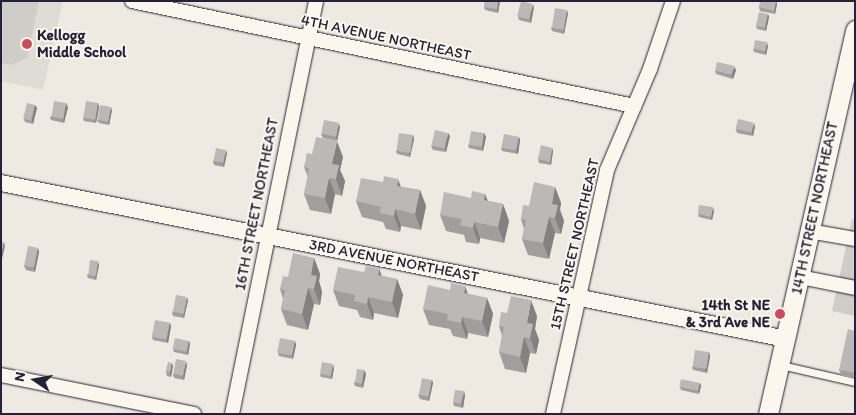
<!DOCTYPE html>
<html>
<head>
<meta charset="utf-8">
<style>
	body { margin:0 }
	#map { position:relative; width:856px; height:415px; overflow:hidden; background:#eeeae2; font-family:Itim,sans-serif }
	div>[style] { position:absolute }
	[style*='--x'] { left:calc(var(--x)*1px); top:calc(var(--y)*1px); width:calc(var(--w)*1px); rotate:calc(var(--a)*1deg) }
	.built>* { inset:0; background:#dfdbd5 }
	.green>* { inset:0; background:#d0cdc9 }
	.roads { filter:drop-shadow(0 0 1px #22223b) drop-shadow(0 0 1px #22223b) }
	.service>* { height:7px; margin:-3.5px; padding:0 3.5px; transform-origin:3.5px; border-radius:3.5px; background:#fbf7ec }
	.minor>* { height:14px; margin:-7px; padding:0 7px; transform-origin:7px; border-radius:7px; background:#fbf7ec }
	.tertiary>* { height:16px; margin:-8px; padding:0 8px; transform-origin:8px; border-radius:8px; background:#fbf7ec }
	.secondary>* { height:19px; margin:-9.5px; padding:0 9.5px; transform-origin:9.5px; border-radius:9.5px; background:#fbf7ec }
	.wall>* { inset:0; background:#a29e9e }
	.shaded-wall>* { inset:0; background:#848181 }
	.building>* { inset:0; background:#bcb8b8; transform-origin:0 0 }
	.dots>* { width:14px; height:14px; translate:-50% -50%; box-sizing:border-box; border:2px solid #fbf7ec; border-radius:50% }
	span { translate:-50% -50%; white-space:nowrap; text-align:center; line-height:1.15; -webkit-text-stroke:4px #fbf7ec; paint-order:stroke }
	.poi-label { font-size:15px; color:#22223b; font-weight:700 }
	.left { translate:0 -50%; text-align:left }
	.right { translate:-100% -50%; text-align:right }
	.street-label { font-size:15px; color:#22223b }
	.frame { position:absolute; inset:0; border:2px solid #22223b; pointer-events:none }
	.north { position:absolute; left:10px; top:355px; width:50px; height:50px; -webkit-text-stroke:4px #fbf7ec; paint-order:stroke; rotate:282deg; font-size:14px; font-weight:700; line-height:20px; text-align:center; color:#22223b }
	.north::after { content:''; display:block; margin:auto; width:18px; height:22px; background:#22223b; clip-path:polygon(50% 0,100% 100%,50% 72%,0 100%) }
</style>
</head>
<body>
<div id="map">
	<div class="built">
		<div style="clip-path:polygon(1px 1px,63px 1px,43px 90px,1px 81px)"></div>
	</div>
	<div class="green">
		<div style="clip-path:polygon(1px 1px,39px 1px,27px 58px,11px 65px,1px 63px)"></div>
		<div style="clip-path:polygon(852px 219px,855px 219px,855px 316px,832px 311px)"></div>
	</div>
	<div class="roads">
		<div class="service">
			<div style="--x:781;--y:365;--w:76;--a:12.9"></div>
		</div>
		<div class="minor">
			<div style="--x:132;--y:1;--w:513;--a:11.81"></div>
			<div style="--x:809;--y:231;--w:47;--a:9.9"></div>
			<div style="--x:800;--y:277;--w:56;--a:11.3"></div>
			<div style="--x:1;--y:375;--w:197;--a:11.4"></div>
			<div style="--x:232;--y:414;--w:421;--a:-78.5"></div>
			<div style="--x:553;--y:414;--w:250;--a:-77.5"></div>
			<div style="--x:607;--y:170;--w:110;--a:-66.9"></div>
			<div style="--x:650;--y:69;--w:72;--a:-71.3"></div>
		</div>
		<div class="tertiary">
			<div style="--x:1;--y:183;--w:801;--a:11.23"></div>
		</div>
		<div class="secondary">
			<div style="--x:768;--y:414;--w:394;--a:-77.2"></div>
		</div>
	</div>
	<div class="wall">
		<div style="clip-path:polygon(485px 1px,500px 1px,498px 13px,485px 10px,484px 7px)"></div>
		<div style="clip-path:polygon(776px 1px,777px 4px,775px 14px,760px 11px,759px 7px)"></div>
		<div style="clip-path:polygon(534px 7px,531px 23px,519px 20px,518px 17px)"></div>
		<div style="clip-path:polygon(568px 13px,564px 34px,552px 31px,551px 28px)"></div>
		<div style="clip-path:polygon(768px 14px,769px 17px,766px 31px,757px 29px,756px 26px)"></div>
		<div style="clip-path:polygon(768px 46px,766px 55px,754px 52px,753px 49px)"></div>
		<div style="clip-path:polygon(736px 70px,733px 79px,716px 74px,715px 71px)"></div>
		<div style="clip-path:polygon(98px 103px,99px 107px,96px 123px,84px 121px,83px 118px)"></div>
		<div style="clip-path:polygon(35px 105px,37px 108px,33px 124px,25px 122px,24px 119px)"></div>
		<div style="clip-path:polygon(68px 107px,64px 123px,51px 120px,50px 117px)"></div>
		<div style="clip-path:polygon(112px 110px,109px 125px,99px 123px,97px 120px)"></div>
		<div style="clip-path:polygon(755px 126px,753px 136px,737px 133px,736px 129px)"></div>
		<div style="clip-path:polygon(340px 127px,337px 141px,323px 138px,321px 134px)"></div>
		<div style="clip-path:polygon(484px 133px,486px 137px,483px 151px,469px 148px,468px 145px)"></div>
		<div style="clip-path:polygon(413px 135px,414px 139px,410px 157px,397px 154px,396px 151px)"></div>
		<div style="clip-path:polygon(450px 136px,446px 152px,433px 150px,431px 146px)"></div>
		<div style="clip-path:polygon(519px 137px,520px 140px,518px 154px,502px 151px,501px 148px)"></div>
		<div style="clip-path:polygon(552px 148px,553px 151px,551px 165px,539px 163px,538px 159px)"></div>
		<div style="clip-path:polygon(227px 153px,224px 167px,214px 165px,213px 161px)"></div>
		<div style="clip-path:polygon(312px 154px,343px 157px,340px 170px,345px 181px,342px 196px,335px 194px,331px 214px,310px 210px,304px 194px,308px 177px,304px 167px)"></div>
		<div style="clip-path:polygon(401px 187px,420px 190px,426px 206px,421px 230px,401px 226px,400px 232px,386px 229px,383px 222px,362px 217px,356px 201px)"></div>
		<div style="clip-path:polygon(555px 187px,561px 203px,560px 210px,564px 221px,561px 234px,555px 233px,549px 259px,528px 255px,522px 239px,524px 229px,521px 219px,529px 206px)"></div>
		<div style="clip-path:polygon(485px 194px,488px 201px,503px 204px,509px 221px,504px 243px,480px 238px,479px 244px,466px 242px,464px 235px,446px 231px,440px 215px,471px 198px)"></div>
		<div style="clip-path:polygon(714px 211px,712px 220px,699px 217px,698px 214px)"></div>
		<div style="clip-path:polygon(38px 248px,39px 252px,35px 272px,26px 270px,24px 266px)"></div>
		<div style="clip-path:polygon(314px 258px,320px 274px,319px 281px,322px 292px,320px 305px,314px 304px,308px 330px,287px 325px,281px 309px,283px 299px,280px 289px,288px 277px)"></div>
		<div style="clip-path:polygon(99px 265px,96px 280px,88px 278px,87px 275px)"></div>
		<div style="clip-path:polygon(382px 276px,397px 279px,403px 295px,398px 318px,374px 313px,373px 320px,360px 317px,357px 310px,339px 306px,333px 290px)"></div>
		<div style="clip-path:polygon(468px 294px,487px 298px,493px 314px,488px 337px,468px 333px,467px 339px,453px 336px,450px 329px,429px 325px,423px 309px)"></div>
		<div style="clip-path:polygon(188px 300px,184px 318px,173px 316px,172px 312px)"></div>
		<div style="clip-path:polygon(537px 316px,535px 329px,539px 340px,536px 354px,530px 353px,526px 373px,505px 369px,499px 352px,502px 336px,499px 326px)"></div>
		<div style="clip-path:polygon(170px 323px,171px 326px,168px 343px,153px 340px,152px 337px)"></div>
		<div style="clip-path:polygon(855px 331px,855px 379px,842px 376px,839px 370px)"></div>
		<div style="clip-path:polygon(189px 341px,190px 344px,188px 355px,174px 352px,173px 349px)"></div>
		<div style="clip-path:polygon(295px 341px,296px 345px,293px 359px,279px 356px,278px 353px)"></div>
		<div style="clip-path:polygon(709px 352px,710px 356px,707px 373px,693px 370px,692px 367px)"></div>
		<div style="clip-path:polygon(172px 363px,173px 366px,171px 377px,167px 376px,166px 372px)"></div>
		<div style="clip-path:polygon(187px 365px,184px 380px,174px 378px,173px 374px)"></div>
		<div style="clip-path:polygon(334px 368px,332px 379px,321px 377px,320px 374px)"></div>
		<div style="clip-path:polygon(364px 370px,366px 374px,363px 388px,355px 386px,354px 383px)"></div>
		<div style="clip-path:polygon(432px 380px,433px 383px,429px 401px,420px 399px,418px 395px)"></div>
		<div style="clip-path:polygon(700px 383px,701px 386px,699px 394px,681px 390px,680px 387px)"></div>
		<div style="clip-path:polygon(465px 395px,463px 408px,454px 406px,453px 402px)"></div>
	</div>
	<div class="shaded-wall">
		<div style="clip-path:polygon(498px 1px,500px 1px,498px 13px,497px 9px)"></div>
		<div style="clip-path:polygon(776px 1px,777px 4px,775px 14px,774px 11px)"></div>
		<div style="clip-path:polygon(533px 4px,534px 7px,531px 23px,530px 20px)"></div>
		<div style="clip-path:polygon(567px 10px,568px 13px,564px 34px,563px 30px)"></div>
		<div style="clip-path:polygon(768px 14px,769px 17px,766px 31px,765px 28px)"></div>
		<div style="clip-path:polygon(767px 42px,768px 46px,766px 55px,765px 52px)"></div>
		<div style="clip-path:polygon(734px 66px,736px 70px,733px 79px,732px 76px)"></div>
		<div style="clip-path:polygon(66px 103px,68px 107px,64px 123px,63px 120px)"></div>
		<div style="clip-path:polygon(98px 103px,99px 107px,96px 123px,95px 120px)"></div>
		<div style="clip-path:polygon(35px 105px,37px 108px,33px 124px,32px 120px)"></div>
		<div style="clip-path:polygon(111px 107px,112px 110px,109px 125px,108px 122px)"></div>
		<div style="clip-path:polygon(339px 123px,340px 127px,337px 141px,336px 137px)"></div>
		<div style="clip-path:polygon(754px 123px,755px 126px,753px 136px,752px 133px)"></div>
		<div style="clip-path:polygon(448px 133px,450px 136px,446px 152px,445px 149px)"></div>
		<div style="clip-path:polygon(484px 133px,486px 137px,483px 151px,482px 148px)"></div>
		<div style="clip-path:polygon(413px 135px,414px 139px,410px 157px,409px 153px)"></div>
		<div style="clip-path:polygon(519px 137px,520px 140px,518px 154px,516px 151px)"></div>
		<div style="clip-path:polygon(337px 141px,343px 157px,340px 170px,345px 181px,342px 196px,336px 179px,332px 164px)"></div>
		<div style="clip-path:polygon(552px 148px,553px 151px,551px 165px,550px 162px)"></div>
		<div style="clip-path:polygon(226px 150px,227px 153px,224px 167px,223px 164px)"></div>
		<div style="clip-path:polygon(329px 178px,335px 194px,331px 214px,325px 198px)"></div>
		<div style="clip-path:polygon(398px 179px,404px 195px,397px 186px)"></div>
		<div style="clip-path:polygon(555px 187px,561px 203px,560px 210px,564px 221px,561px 234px,555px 218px,552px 204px)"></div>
		<div style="clip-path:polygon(420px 190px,426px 206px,421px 230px,415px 214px)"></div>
		<div style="clip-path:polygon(485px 194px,491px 210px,484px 200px)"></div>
		<div style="clip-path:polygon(503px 204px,509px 221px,504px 243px,498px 227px)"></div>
		<div style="clip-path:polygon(713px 207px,714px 211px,712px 220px,711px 217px)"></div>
		<div style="clip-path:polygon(395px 209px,401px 226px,400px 232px,394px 216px)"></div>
		<div style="clip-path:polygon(549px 217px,555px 233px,549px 259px,543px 243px)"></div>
		<div style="clip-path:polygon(474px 222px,480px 238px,479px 244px,473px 228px)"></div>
		<div style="clip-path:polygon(4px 242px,5px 246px,2px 259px,1px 254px)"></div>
		<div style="clip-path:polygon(38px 248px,39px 252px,35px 272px,34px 268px)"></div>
		<div style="clip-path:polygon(314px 258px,320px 274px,319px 281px,322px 292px,320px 305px,314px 289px,311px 275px)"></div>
		<div style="clip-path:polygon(98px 261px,99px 265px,96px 280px,95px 276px)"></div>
		<div style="clip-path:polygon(379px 268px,385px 285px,378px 275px)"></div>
		<div style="clip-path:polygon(397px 279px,403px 295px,398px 318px,392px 302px)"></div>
		<div style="clip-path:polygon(465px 286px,471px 302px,464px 293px)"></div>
		<div style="clip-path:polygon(308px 288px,314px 304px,308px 330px,302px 314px)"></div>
		<div style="clip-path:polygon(187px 297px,188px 300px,184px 318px,183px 315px)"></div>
		<div style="clip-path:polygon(368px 297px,374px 313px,373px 320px,367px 304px)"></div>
		<div style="clip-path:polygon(487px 298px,493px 314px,488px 337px,482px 321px)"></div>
		<div style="clip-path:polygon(531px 300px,537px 316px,535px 329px,539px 340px,536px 354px,530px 338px,527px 323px)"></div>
		<div style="clip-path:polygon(462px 317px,468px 333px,467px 339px,461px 323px)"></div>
		<div style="clip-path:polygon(170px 323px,171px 326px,168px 343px,166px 340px)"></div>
		<div style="clip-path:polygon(524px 337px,530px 353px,526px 373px,520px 357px)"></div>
		<div style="clip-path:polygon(189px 341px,190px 344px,188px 355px,187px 352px)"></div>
		<div style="clip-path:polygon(295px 341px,296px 345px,293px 359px,292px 356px)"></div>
		<div style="clip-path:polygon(709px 352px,710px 356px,707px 373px,705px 370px)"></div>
		<div style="clip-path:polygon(186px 361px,187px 365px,184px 380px,183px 376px)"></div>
		<div style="clip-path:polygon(172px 363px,173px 366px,171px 377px,170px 373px)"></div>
		<div style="clip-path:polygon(333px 364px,334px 368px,332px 379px,331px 376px)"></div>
		<div style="clip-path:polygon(364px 370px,366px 374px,363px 388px,362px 384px)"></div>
		<div style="clip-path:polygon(432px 380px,433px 383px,429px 401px,428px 397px)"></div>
		<div style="clip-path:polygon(700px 383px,701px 386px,699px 394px,698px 391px)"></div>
		<div style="clip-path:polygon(464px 391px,465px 395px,463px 408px,461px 404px)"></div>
	</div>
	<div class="building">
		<div style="clip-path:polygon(485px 1px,498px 1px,497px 9px,484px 7px)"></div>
		<div style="left:521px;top:1px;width:12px;height:16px;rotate:14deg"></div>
		<div style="clip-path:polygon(760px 1px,776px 1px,774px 11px,759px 7px)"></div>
		<div style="left:555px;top:8px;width:12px;height:20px;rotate:9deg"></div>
		<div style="left:759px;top:12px;width:9px;height:14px;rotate:13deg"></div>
		<div style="left:755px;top:40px;width:12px;height:9px;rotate:9deg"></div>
		<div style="left:717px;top:62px;width:17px;height:9px;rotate:13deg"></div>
		<div style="left:54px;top:101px;width:12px;height:16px;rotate:9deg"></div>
		<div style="left:86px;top:101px;width:12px;height:17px;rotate:9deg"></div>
		<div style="left:27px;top:103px;width:8px;height:16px;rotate:14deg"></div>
		<div style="left:100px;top:105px;width:11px;height:15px;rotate:10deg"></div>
		<div style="left:738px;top:119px;width:16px;height:10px;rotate:14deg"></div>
		<div style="left:324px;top:120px;width:15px;height:14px;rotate:11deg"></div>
		<div style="left:435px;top:130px;width:13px;height:16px;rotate:13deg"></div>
		<div style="left:471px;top:131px;width:13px;height:14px;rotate:9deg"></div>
		<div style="left:399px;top:133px;width:14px;height:18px;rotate:8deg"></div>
		<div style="left:504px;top:134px;width:15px;height:14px;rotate:11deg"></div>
		<div style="clip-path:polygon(316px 137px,337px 141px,332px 164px,339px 165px,336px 179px,329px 178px,325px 198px,304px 194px,309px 168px,304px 167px,307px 153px,312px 154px)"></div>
		<div style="clip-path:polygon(541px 145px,552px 148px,550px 162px,538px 159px)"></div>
		<div style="left:216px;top:148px;width:10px;height:13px;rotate:11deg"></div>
		<div style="clip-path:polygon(384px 176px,398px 179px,397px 186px,420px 190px,415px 214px,395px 209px,394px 216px,380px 213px,381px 207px,356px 201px,361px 178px,383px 182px)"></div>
		<div style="clip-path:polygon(534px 182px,555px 187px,552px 204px,558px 205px,555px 218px,549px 217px,543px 243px,522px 239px,526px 220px,521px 219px,523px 205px,529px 206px)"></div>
		<div style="clip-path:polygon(472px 191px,485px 194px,484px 200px,503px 204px,498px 227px,474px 222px,473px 228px,460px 225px,462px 219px,440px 215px,444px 192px,471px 198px)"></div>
		<div style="clip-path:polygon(699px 205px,713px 207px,711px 217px,698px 214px)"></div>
		<div style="clip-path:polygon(1px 242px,4px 242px,1px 254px)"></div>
		<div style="left:28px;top:246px;width:10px;height:20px;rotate:11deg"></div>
		<div style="clip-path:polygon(293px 253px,314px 258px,311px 275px,317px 276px,314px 289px,308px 288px,302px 314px,281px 309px,285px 290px,280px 289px,283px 276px,288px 277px)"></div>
		<div style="left:90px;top:260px;width:8px;height:15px;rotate:7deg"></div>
		<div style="clip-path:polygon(366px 266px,379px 268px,378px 275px,397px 279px,392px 302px,368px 297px,367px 304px,354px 301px,355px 295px,333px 290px,338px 267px,364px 272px)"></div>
		<div style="clip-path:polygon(451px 283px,465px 286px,464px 293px,487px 298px,482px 321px,462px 317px,461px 323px,447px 320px,448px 314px,423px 309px,428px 285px,450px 290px)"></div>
		<div style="left:176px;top:295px;width:11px;height:17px;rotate:10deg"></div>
		<div style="clip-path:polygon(511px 296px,531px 300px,527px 323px,533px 324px,530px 338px,524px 337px,520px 357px,499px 352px,504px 327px,499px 326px,501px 312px,507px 313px)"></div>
		<div style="left:155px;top:320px;width:15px;height:17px;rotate:11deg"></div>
		<div style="clip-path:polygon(848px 329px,855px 331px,855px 373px,839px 370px)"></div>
		<div style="left:175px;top:338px;width:14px;height:11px;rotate:12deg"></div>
		<div style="left:280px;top:338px;width:15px;height:15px;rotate:11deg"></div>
		<div style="left:695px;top:350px;width:14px;height:17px;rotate:8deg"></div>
		<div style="left:176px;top:359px;width:10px;height:15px;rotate:11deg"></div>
		<div style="left:168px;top:362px;width:4px;height:10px;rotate:14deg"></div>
		<div style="left:322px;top:362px;width:11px;height:12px;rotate:10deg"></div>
		<div style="left:357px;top:369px;width:7px;height:14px;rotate:8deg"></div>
		<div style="left:422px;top:378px;width:10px;height:17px;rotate:11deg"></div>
		<div style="left:681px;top:379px;width:19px;height:8px;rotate:12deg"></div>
		<div style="clip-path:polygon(455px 390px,464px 391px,461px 404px,453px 402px)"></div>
	</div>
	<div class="dots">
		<div style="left:27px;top:44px;background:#d1495b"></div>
		<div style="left:780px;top:314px;background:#d1495b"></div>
	</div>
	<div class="poi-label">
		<span class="left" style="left:37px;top:44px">Kellogg<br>Middle School</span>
		<span class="right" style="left:770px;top:314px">14th St NE<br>&amp; 3rd Ave NE</span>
	</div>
	<div class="street-label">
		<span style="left:386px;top:38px;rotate:12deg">4TH AVENUE NORTHEAST</span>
		<span style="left:257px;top:204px;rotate:-79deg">16TH STREET NORTHEAST</span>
		<span style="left:815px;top:208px;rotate:-78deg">14TH STREET NORTHEAST</span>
		<span style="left:575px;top:244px;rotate:-77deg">15TH STREET NORTHEAST</span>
		<span style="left:394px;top:261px;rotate:11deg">3RD AVENUE NORTHEAST</span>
	</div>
	<div class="frame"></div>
	<div class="north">N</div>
</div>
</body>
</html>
